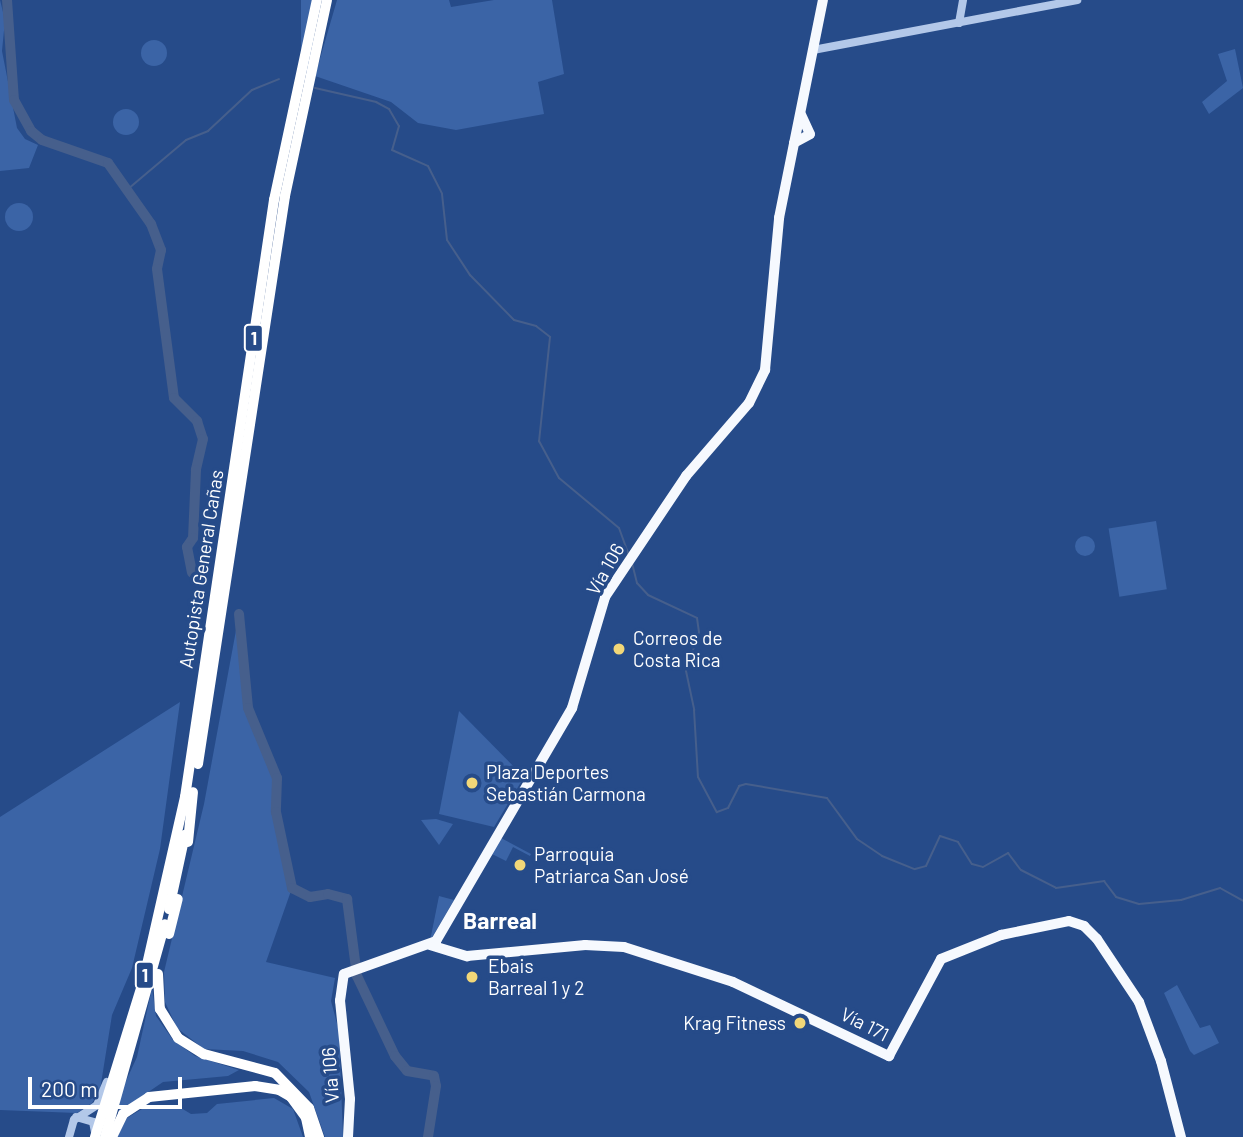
<!DOCTYPE html>
<html>
<head>
<meta charset="utf-8">
<style>
	body { margin:0 }
	#map { position:relative; width:1243px; height:1137px; overflow:hidden; background:#264b89; font-family:Barlow,sans-serif }
	div>[style] { position:absolute }
	[style*='--x'] { left:calc(var(--x)*1px); top:calc(var(--y)*1px); width:calc(var(--w)*1px); rotate:calc(var(--a)*1deg) }
	.green>* { inset:0; background:#3b64a6; transform-origin:0 0 }
	.round { border-radius:50% }
	.stream>* { height:2px; margin:-1px; padding:0 1px; transform-origin:1px; border-radius:1px; background:#465f8c }
	.river>* { height:10px; margin:-5px; padding:0 5px; transform-origin:5px; border-radius:5px; background:#465f8c }
	.minor>* { height:8px; margin:-4px; padding:0 4px; transform-origin:4px; border-radius:4px; background:#b3c8e9 }
	.major>* { height:10px; margin:-5px; padding:0 5px; transform-origin:5px; border-radius:5px; background:#f6f9fe }
	.highway>* { height:10px; margin:-5px; padding:0 5px; transform-origin:5px; border-radius:5px; background:#fff }
	.dots>* { width:19px; height:19px; translate:-50% -50%; box-sizing:border-box; border:4px solid #264b89; border-radius:50% }
	span { translate:-50% -50%; white-space:nowrap; text-align:center; line-height:1.15; -webkit-text-stroke:7px #264b89; paint-order:stroke }
	.shield-label span { padding:2px 5px; background:#264b89; border:2px solid; border-radius:5px; -webkit-text-stroke-width:0 }
	.shield-label { font-size:18px; color:#fff; font-weight:700 }
	.street-label { font-size:19px; color:#fff }
	.poi-label { font-size:19px; color:#fff }
	.left { translate:0 -50%; text-align:left }
	.right { translate:-100% -50%; text-align:right }
	.quarter-label { font-size:23px; color:#fff; font-weight:700 }
	.scale { position:absolute; left:28px; top:1077px; width:154px; height:32px; box-sizing:border-box; border:4px solid #fff; border-top:0; padding-left:9px; font-size:21px; line-height:24px; white-space:nowrap; color:#fff; -webkit-text-stroke:5px #264b89; paint-order:stroke }
</style>
</head>
<body>
<div id="map">
	<div class="green">
		<div style="clip-path:polygon(0 0,5px 20px,2px 51px,17px 128px,25px 139px,38px 145px,29px 168px,0 171px)"></div>
		<div style="left:301px;top:0;width:13px;height:72px"></div>
		<div style="clip-path:polygon(337px 0,449px 0,451px 7px,494px 0,552px 0,564px 74px,538px 82px,544px 114px,456px 130px,418px 123px,391px 102px,315px 76px)"></div>
		<div class="round" style="left:141px;top:40px;width:26px;height:26px"></div>
		<div style="clip-path:polygon(1235px 49px,1243px 88px,1209px 114px,1202px 102px,1227px 81px,1218px 54px)"></div>
		<div class="round" style="left:113px;top:109px;width:26px;height:26px"></div>
		<div class="round" style="left:5px;top:203px;width:28px;height:28px"></div>
		<div style="left:1156px;top:521px;width:69px;height:48px;rotate:81deg"></div>
		<div class="round" style="left:1075px;top:536px;width:20px;height:20px"></div>
		<div style="clip-path:polygon(239px 614px,248px 708px,277px 778px,276px 812px,292px 888px,266px 962px,335px 978px,331px 1001px,339px 1031px,343px 1137px,325px 1137px,309px 1092px,278px 1062px,243px 1051px,204px 1049px,177px 1028px,165px 1002px,164px 972px,204px 804px)"></div>
		<div style="clip-path:polygon(180px 702px,160px 849px,132px 968px,112px 1015px,100px 1090px,92px 1103px,77px 1113px,0 1110px,0 817px)"></div>
		<div style="clip-path:polygon(459px 711px,524px 777px,494px 827px,439px 814px)"></div>
		<div style="clip-path:polygon(436px 819px,453px 824px,439px 845px,421px 820px)"></div>
		<div style="clip-path:polygon(501px 838px,531px 854px,530px 856px,513px 847px,506px 861px,492px 854px)"></div>
		<div style="clip-path:polygon(439px 896px,454px 900px,430px 941px)"></div>
		<div style="clip-path:polygon(1177px 985px,1200px 1028px,1210px 1025px,1219px 1043px,1194px 1055px,1190px 1051px,1164px 993px)"></div>
		<div style="clip-path:polygon(152px 988px,156px 1016px,173px 1040px,195px 1056px,239px 1070px,228px 1076px,163px 1082px,119px 1112px,120px 1094px,137px 1057px)"></div>
		<div style="clip-path:polygon(274px 1098px,293px 1109px,303px 1137px,117px 1137px,127px 1118px,147px 1106px,176px 1105px,191px 1114px,207px 1113px,217px 1104px)"></div>
	</div>
	<div class="stream">
		<div style="--x:315;--y:88;--w:63;--a:12.9"></div>
		<div style="--x:376;--y:102;--w:15;--a:28"></div>
		<div style="--x:389;--y:109;--w:20;--a:60"></div>
		<div style="--x:399;--y:126;--w:25;--a:106"></div>
		<div style="--x:392;--y:150;--w:39;--a:24"></div>
		<div style="--x:428;--y:166;--w:31;--a:63"></div>
		<div style="--x:442;--y:194;--w:46;--a:83.8"></div>
		<div style="--x:447;--y:240;--w:42;--a:56.7"></div>
		<div style="--x:470;--y:275;--w:63;--a:45.6"></div>
		<div style="--x:514;--y:320;--w:23;--a:15"></div>
		<div style="--x:536;--y:326;--w:18;--a:38"></div>
		<div style="--x:550;--y:337;--w:105;--a:96"></div>
		<div style="--x:539;--y:441;--w:42;--a:61.6"></div>
		<div style="--x:559;--y:478;--w:78;--a:39.8"></div>
		<div style="--x:619;--y:528;--w:29;--a:70"></div>
		<div style="--x:128;--y:189;--w:76;--a:-40.2"></div>
		<div style="--x:186;--y:140;--w:24;--a:-22"></div>
		<div style="--x:208;--y:131;--w:60;--a:-43"></div>
		<div style="--x:252;--y:90;--w:29;--a:-22"></div>
		<div style="--x:632;--y:563;--w:21;--a:76"></div>
		<div style="--x:637;--y:583;--w:16;--a:47"></div>
		<div style="--x:648;--y:595;--w:54;--a:25.1"></div>
		<div style="--x:697;--y:618;--w:14;--a:82"></div>
		<div style="--x:699;--y:632;--w:41;--a:108.4"></div>
		<div style="--x:686;--y:671;--w:40;--a:78"></div>
		<div style="--x:694;--y:710;--w:67;--a:86.6"></div>
		<div style="--x:698;--y:777;--w:40;--a:62"></div>
		<div style="--x:717;--y:812;--w:12;--a:-20"></div>
		<div style="--x:728;--y:808;--w:25;--a:-63"></div>
		<div style="--x:739;--y:786;--w:7;--a:-16"></div>
		<div style="--x:746;--y:784;--w:82;--a:9.8"></div>
		<div style="--x:827;--y:798;--w:51;--a:53.8"></div>
		<div style="--x:857;--y:839;--w:30;--a:34"></div>
		<div style="--x:882;--y:856;--w:35;--a:22"></div>
		<div style="--x:915;--y:869;--w:11;--a:-15"></div>
		<div style="--x:926;--y:866;--w:33;--a:-65"></div>
		<div style="--x:940;--y:836;--w:19;--a:18"></div>
		<div style="--x:958;--y:842;--w:26;--a:58"></div>
		<div style="--x:972;--y:864;--w:11;--a:15"></div>
		<div style="--x:983;--y:867;--w:29;--a:-29"></div>
		<div style="--x:1008;--y:853;--w:21;--a:53"></div>
		<div style="--x:1021;--y:870;--w:39;--a:27"></div>
		<div style="--x:1056;--y:888;--w:49;--a:-8.3"></div>
		<div style="--x:1104;--y:881;--w:20;--a:53"></div>
		<div style="--x:1116;--y:897;--w:24;--a:17"></div>
		<div style="--x:1139;--y:904;--w:42;--a:-5.4"></div>
		<div style="--x:1181;--y:900;--w:41;--a:-17.1"></div>
		<div style="--x:1220;--y:888;--w:26;--a:29"></div>
	</div>
	<div class="river">
		<div style="--x:7;--y:0;--w:100;--a:86"></div>
		<div style="--x:14;--y:100;--w:35;--a:61"></div>
		<div style="--x:31;--y:131;--w:14;--a:39"></div>
		<div style="--x:42;--y:140;--w:70;--a:19.2"></div>
		<div style="--x:108;--y:163;--w:75;--a:54.8"></div>
		<div style="--x:151;--y:224;--w:28;--a:69"></div>
		<div style="--x:161;--y:250;--w:19;--a:102"></div>
		<div style="--x:157;--y:269;--w:130;--a:82.5"></div>
		<div style="--x:174;--y:398;--w:33;--a:45"></div>
		<div style="--x:197;--y:421;--w:19;--a:72"></div>
		<div style="--x:203;--y:439;--w:32;--a:103"></div>
		<div style="--x:196;--y:470;--w:68;--a:92.5"></div>
		<div style="--x:193;--y:538;--w:11;--a:124"></div>
		<div style="--x:187;--y:547;--w:26;--a:79"></div>
		<div style="--x:239;--y:614;--w:94;--a:84.5"></div>
		<div style="--x:248;--y:708;--w:76;--a:67.5"></div>
		<div style="--x:277;--y:778;--w:34;--a:92"></div>
		<div style="--x:276;--y:812;--w:78;--a:78.1"></div>
		<div style="--x:292;--y:888;--w:20;--a:27"></div>
		<div style="--x:310;--y:897;--w:18;--a:-9"></div>
		<div style="--x:328;--y:894;--w:20;--a:15"></div>
		<div style="--x:347;--y:899;--w:78;--a:82.6"></div>
		<div style="--x:357;--y:976;--w:89;--a:64.6"></div>
		<div style="--x:395;--y:1056;--w:19;--a:51"></div>
		<div style="--x:407;--y:1071;--w:27;--a:10"></div>
		<div style="--x:434;--y:1076;--w:10;--a:79"></div>
		<div style="--x:436;--y:1086;--w:52;--a:98.9"></div>
	</div>
	<div class="minor">
		<div style="--x:959;--y:23;--w:23;--a:-80"></div>
		<div style="--x:813;--y:50;--w:269;--a:-10.7"></div>
		<div style="--x:76;--y:1117;--w:18;--a:16"></div>
		<div style="--x:93;--y:1122;--w:10;--a:79"></div>
		<div style="--x:69;--y:1137;--w:18;--a:-74"></div>
		<div style="--x:74;--y:1120;--w:27;--a:-33"></div>
		<div style="--x:97;--y:1105;--w:25;--a:-67"></div>
	</div>
	<div class="major">
		<div style="--x:794;--y:143;--w:18;--a:-29"></div>
		<div style="--x:810;--y:134;--w:21;--a:-115"></div>
		<div style="--x:430;--y:945;--w:39;--a:17"></div>
		<div style="--x:467;--y:956;--w:119;--a:-5.3"></div>
		<div style="--x:585;--y:945;--w:39;--a:3"></div>
		<div style="--x:624;--y:947;--w:114;--a:17.8"></div>
		<div style="--x:733;--y:982;--w:173;--a:25.4"></div>
		<div style="--x:889;--y:1056;--w:110;--a:-61.8"></div>
		<div style="--x:941;--y:959;--w:65;--a:-21.8"></div>
		<div style="--x:1001;--y:935;--w:69;--a:-11.6"></div>
		<div style="--x:1069;--y:921;--w:16;--a:18"></div>
		<div style="--x:1084;--y:926;--w:18;--a:45"></div>
		<div style="--x:1097;--y:939;--w:76;--a:56.3"></div>
		<div style="--x:1139;--y:1002;--w:63;--a:69.6"></div>
		<div style="--x:1161;--y:1061;--w:79;--a:75.3"></div>
		<div style="--x:348;--y:1137;--w:38;--a:-87"></div>
		<div style="--x:350;--y:1099;--w:99;--a:-95.8"></div>
		<div style="--x:340;--y:1001;--w:27;--a:-82"></div>
		<div style="--x:344;--y:974;--w:98;--a:-19.7"></div>
		<div style="--x:436;--y:941;--w:270;--a:-59.7"></div>
		<div style="--x:572;--y:708;--w:116;--a:-73.4"></div>
		<div style="--x:605;--y:597;--w:146;--a:-56.2"></div>
		<div style="--x:686;--y:476;--w:96;--a:-49.2"></div>
		<div style="--x:749;--y:403;--w:37;--a:-64"></div>
		<div style="--x:765;--y:370;--w:153;--a:-84.7"></div>
		<div style="--x:779;--y:218;--w:222;--a:-78.6"></div>
	</div>
	<div class="highway">
		<div style="--x:198;--y:764;--w:575;--a:-81.29"></div>
		<div style="--x:285;--y:196;--w:200;--a:-77.9"></div>
		<div style="--x:188;--y:842;--w:50;--a:-84.3"></div>
		<div style="--x:169;--y:909;--w:76;--a:-77.8"></div>
		<div style="--x:169;--y:934;--w:36;--a:-76"></div>
		<div style="--x:158;--y:974;--w:35;--a:87"></div>
		<div style="--x:160;--y:1009;--w:34;--a:58"></div>
		<div style="--x:178;--y:1038;--w:31;--a:32"></div>
		<div style="--x:204;--y:1054;--w:73;--a:15"></div>
		<div style="--x:275;--y:1073;--w:49;--a:45.8"></div>
		<div style="--x:309;--y:1108;--w:31;--a:71"></div>
		<div style="--x:95;--y:1137;--w:162;--a:-72.8"></div>
		<div style="--x:143;--y:982;--w:190;--a:-77.2"></div>
		<div style="--x:185;--y:797;--w:604;--a:-81.52"></div>
		<div style="--x:274;--y:200;--w:205;--a:-77.9"></div>
		<div style="--x:105;--y:1137;--w:221;--a:-74.3"></div>
		<div style="--x:112;--y:1137;--w:25;--a:-64"></div>
		<div style="--x:123;--y:1114;--w:31;--a:-33"></div>
		<div style="--x:149;--y:1097;--w:107;--a:-5.9"></div>
		<div style="--x:255;--y:1086;--w:24;--a:9"></div>
		<div style="--x:279;--y:1090;--w:14;--a:30"></div>
		<div style="--x:291;--y:1097;--w:26;--a:54"></div>
		<div style="--x:306;--y:1118;--w:19;--a:78"></div>
	</div>
	<div class="dots">
		<div style="left:619px;top:649px;background:#f2d778"></div>
		<div style="left:472px;top:783px;background:#f2d778"></div>
		<div style="left:520px;top:865px;background:#f2d778"></div>
		<div style="left:472px;top:977px;background:#f2d778"></div>
		<div style="left:800px;top:1023px;background:#f2d778"></div>
	</div>
	<div class="shield-label">
		<span style="left:254px;top:338px">1</span>
		<span style="left:145px;top:975px">1</span>
	</div>
	<div class="street-label">
		<span style="left:201px;top:569px;rotate:-81deg">Autopista General Cañas</span>
		<span style="left:605px;top:569px;rotate:-60deg">Vía 106</span>
		<span style="left:865px;top:1024px;rotate:27deg">Vía 171</span>
		<span style="left:330px;top:1075px;rotate:-94deg">Vía 106</span>
	</div>
	<div class="poi-label">
		<span class="left" style="left:633px;top:649px">Correos de<br>Costa Rica</span>
		<span class="left" style="left:486px;top:783px">Plaza Deportes<br>Sebastián Carmona</span>
		<span class="left" style="left:534px;top:865px">Parroquia<br>Patriarca San José</span>
		<span class="left" style="left:488px;top:977px">Ebais<br>Barreal 1 y 2</span>
		<span class="right" style="left:786px;top:1023px">Krag Fitness</span>
	</div>
	<div class="quarter-label">
		<span style="left:500px;top:920px">Barreal</span>
	</div>
	<div class="scale">200 m</div>
</div>
</body>
</html>
